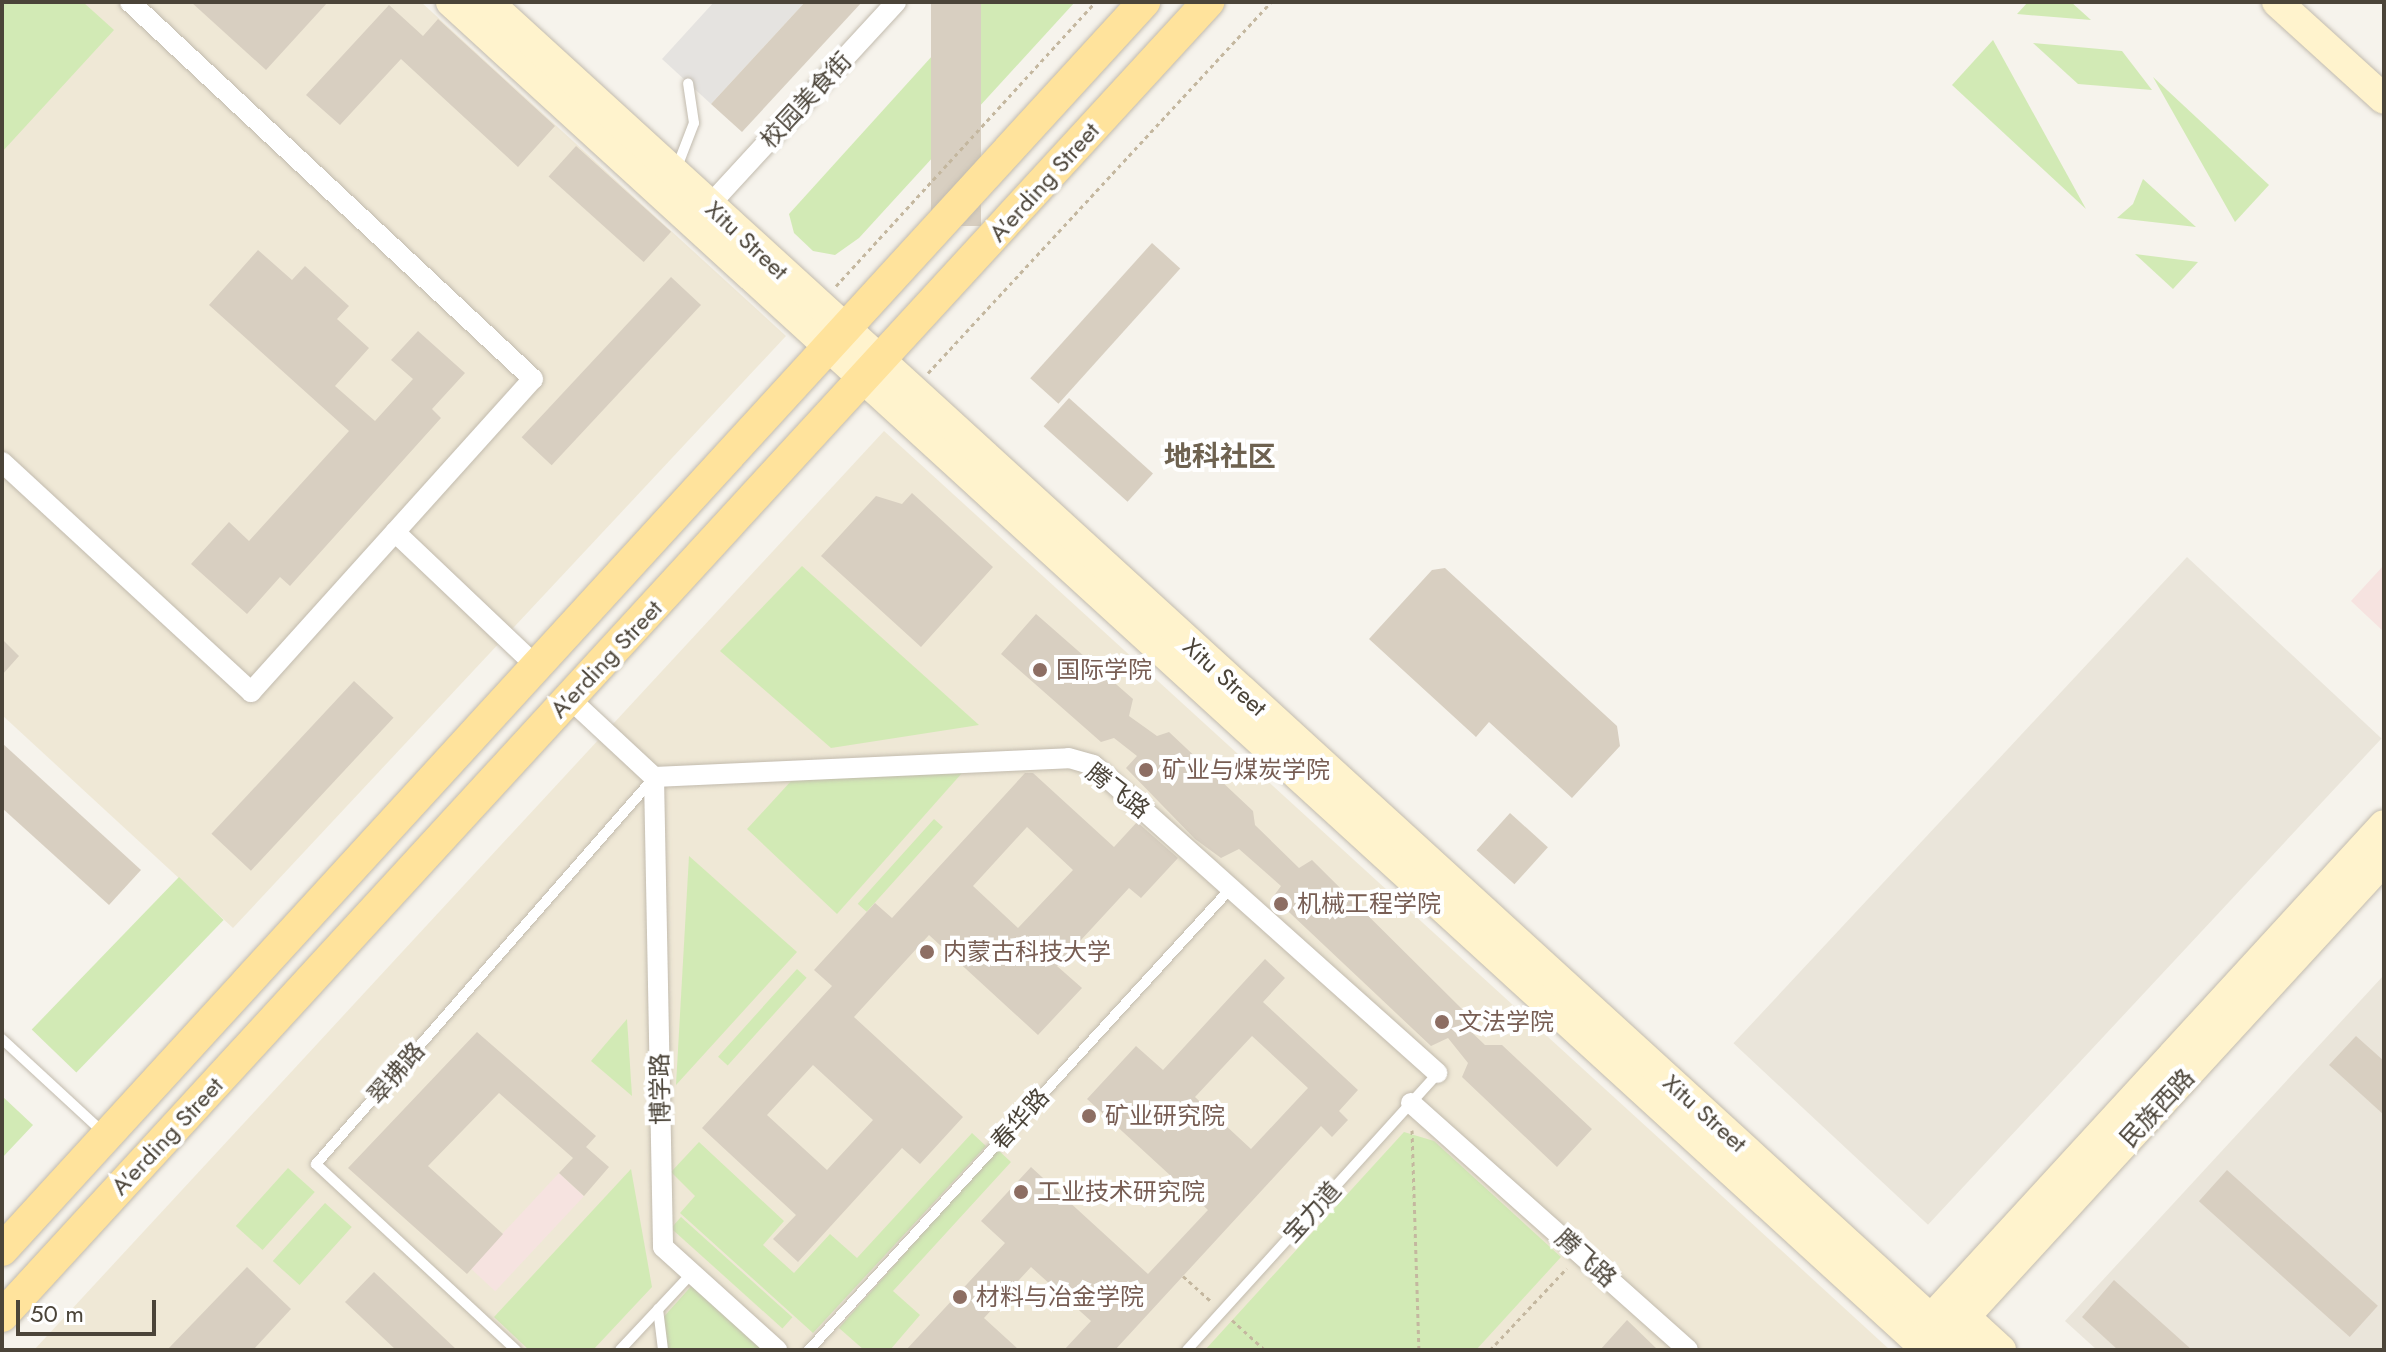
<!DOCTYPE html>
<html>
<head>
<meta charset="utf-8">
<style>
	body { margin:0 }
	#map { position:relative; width:2386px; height:1352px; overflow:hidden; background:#f6f3ec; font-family:Jost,"Noto Sans SC",sans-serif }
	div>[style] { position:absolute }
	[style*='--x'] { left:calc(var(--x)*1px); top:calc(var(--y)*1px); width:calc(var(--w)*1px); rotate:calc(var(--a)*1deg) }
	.residential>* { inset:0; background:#eae5da; transform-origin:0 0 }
	.education>* { inset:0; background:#efe8d6 }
	.medical>* { inset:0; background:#f6e3e0; transform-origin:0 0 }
	.green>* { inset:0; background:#d2eab5; transform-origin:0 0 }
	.parking>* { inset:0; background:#e5e3e0 }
	.building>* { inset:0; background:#d8cfc1; transform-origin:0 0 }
	.path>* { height:3px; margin-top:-1.5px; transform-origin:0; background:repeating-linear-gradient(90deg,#c4b79f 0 4px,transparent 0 8px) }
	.roads { filter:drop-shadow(0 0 2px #c2bbae) drop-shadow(0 0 2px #c2bbae) }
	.lane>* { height:10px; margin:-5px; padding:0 5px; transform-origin:5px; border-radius:5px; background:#fff }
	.street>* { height:20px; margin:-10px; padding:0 10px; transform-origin:10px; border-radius:10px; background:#fff }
	.secondary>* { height:30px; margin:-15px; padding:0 15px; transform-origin:15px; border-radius:15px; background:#fff3cd }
	.primary>* { height:32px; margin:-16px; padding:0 16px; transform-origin:16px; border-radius:16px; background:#ffe39c }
	.dots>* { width:22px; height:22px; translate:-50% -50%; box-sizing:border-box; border:4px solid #fff; border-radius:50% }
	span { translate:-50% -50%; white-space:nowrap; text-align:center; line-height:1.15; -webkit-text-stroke:8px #fff; paint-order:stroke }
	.street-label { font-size:24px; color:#4b4439 }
	.education-label { font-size:24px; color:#785e54 }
	.left { translate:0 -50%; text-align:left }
	.quarter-label { font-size:28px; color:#6e6250; font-weight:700 }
	.frame { position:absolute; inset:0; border:4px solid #4b4439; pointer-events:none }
	.scale { position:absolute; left:16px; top:1300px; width:140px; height:36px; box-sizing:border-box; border:4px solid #4b4439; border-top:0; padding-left:10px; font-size:24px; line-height:28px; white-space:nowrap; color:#4b4439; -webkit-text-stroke:6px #fff; paint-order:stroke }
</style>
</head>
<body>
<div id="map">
	<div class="residential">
		<div style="left:2187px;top:557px;width:266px;height:665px;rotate:43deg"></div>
		<div style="clip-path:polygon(2384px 975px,2384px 1350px,2097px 1350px,2065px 1321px)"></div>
	</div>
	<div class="education">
		<div style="clip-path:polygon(2px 2px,421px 2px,786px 336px,233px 928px,2px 715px)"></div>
		<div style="clip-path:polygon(884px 431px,1662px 1141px,1890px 1350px,34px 1350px)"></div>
	</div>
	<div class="medical">
		<div style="clip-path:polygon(2384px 565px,2384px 632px,2351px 601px)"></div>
		<div style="left:559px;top:1173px;width:34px;height:130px;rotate:43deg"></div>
	</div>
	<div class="green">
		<div style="clip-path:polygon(2px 2px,83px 2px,114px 30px,2px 152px)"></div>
		<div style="clip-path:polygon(981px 2px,1075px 2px,859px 238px,835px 255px,813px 251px,794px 233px,789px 214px)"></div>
		<div style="clip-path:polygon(2028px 2px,2071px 2px,2091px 20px,2017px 14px)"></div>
		<div style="clip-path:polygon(1993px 40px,2086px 209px,1952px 85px)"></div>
		<div style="clip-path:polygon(2033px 43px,2122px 51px,2152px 90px,2078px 84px)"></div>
		<div style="clip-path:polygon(2153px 77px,2269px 185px,2235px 222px)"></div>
		<div style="clip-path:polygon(2143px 179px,2196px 227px,2117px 218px,2133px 204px)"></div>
		<div style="clip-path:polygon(2135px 254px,2198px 262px,2173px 289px)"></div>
		<div style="clip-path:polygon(802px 566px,979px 725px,831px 748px,720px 651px)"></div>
		<div style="clip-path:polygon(962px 773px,837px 914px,747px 829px,792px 780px)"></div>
		<div style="left:934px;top:819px;width:12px;height:114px;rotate:42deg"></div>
		<div style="clip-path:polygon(689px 856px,797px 952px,676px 1085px)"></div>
		<div style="left:179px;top:877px;width:62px;height:212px;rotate:44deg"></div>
		<div style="left:797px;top:969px;width:13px;height:118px;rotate:42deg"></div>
		<div style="clip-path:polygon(627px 1019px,632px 1096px,591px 1061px)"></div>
		<div style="clip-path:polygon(2px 1096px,33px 1125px,2px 1158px)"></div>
		<div style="clip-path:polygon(1404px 1132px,1434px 1141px,1561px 1257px,1476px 1350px,1205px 1350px)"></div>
		<div style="clip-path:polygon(972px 1133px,986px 1146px,813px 1333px,680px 1213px,695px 1196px,671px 1172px,699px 1142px,784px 1221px,763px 1245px,794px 1273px,830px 1234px,857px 1258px)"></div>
		<div style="clip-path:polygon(997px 1149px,1011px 1162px,893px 1291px,920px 1315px,890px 1350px,864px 1350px,839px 1328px)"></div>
		<div style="left:288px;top:1168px;width:36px;height:78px;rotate:42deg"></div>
		<div style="clip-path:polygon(631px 1169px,652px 1287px,593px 1350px,529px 1350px,494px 1317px)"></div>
		<div style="left:325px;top:1203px;width:36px;height:78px;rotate:42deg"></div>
		<div style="left:681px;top:1217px;width:150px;height:15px;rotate:42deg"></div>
		<div style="clip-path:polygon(695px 1282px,770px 1350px,663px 1350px,660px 1321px)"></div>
	</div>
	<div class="parking">
		<div style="clip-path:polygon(714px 2px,805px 2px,711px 104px,662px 59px)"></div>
	</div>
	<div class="building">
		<div style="clip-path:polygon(191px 2px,328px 2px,266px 70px)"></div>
		<div style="clip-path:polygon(805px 2px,862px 2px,742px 132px,711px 104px)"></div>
		<div style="left:931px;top:2px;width:50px;height:224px"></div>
		<div style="clip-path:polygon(389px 5px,423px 36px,438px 19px,555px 126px,518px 167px,401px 59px,340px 125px,306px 95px)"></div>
		<div style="left:576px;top:146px;width:128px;height:41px;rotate:42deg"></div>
		<div style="left:1152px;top:243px;width:38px;height:182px;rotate:42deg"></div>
		<div style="clip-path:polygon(258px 250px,292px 280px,305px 266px,349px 306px,337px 319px,369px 348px,335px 386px,375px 421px,413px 379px,391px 360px,418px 331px,465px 373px,432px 409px,441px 418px,290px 586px,280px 577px,247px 614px,191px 564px,229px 522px,249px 541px,349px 431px,209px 305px)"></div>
		<div style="left:671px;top:277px;width:41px;height:219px;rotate:43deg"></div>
		<div style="left:1069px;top:398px;width:113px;height:38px;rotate:42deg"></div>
		<div style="clip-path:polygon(912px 493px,993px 567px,921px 647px,821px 556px,876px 496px,902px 504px)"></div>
		<div style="clip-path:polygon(1445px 568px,1617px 726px,1620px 746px,1572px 798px,1489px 722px,1476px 737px,1369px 639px,1432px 570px)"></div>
		<div style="clip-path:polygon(1036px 614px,1133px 699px,1129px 716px,1157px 736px,1169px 732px,1253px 811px,1255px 825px,1299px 868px,1312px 860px,1463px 1010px,1462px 1023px,1485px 1045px,1502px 1045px,1592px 1129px,1557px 1167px,1462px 1077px,1468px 1063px,1448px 1038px,1431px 1046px,1273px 897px,1281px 886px,1239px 849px,1221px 858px,1195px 839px,1126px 768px,1137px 756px,1114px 738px,1101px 742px,1001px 654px)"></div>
		<div style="clip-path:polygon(2px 639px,19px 656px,2px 675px)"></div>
		<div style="left:354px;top:681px;width:54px;height:209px;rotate:43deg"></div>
		<div style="clip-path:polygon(2px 743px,141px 870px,109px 905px,2px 808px)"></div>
		<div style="clip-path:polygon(evenodd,1025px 773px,1033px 773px,1114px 847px,1137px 822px,1178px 858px,1141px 898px,1129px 888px,1057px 966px,1082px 988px,1038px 1035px,929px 935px,854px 1017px,963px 1117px,920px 1164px,902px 1148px,798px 1262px,773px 1239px,796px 1215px,702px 1128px,832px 986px,814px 970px,875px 903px,892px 918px,1025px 773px,1027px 827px,1073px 870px,1018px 928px,973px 886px,1027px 827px,1025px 773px,813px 1065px,873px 1120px,827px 1170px,767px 1115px,813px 1065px)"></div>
		<div style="left:1510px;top:813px;width:51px;height:50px;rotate:42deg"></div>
		<div style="clip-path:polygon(evenodd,1265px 959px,1285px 978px,1263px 1002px,1358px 1090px,1339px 1111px,1348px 1120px,1332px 1137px,1321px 1126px,1115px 1350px,1064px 1350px,1091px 1321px,1031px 1267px,984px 1318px,1019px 1350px,906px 1350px,1005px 1243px,981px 1221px,1031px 1167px,1148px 1274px,1208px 1210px,1087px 1099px,1136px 1046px,1163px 1070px,1265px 959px,1252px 1036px,1308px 1088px,1251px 1149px,1195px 1097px,1252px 1036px)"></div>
		<div style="clip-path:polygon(477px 1032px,596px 1136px,586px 1147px,609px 1167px,584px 1196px,559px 1173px,573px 1158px,499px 1093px,428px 1166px,503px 1234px,467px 1274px,348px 1168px)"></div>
		<div style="clip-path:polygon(2356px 1036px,2384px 1061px,2384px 1115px,2329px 1065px)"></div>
		<div style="left:2227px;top:1170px;width:203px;height:42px;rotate:42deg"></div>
		<div style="clip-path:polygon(247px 1267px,291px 1309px,253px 1350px,167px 1350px)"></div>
		<div style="clip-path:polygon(374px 1272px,457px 1350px,396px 1350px,345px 1302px)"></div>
		<div style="clip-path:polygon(2114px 1280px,2192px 1350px,2118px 1350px,2082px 1317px)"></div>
		<div style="clip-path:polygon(1627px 1320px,1658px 1350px,1600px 1350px)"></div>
	</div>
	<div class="path">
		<div style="--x:836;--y:286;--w:384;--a:-47.6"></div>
		<div style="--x:928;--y:373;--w:505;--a:-47.25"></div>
		<div style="--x:1412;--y:1130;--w:220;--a:88.2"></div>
		<div style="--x:1183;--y:1276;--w:39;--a:42"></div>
		<div style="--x:1232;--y:1320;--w:45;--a:42.3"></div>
		<div style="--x:1490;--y:1350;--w:112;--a:-46.8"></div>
	</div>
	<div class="roads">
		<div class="lane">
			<div style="--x:677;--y:167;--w:47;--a:-68.9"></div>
			<div style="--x:694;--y:123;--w:40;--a:-98.5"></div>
			<div style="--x:2;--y:1039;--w:140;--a:42.7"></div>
			<div style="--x:658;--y:1309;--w:41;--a:83"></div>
			<div style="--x:516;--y:1350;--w:273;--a:-137.1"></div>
			<div style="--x:316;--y:1164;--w:509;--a:-48.82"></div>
			<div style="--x:620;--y:1350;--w:105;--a:-46.9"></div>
			<div style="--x:809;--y:1350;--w:626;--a:-47.59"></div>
			<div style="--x:1187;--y:1350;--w:374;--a:-47.8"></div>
		</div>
		<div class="street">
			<div style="--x:716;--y:198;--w:266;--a:-47.4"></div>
			<div style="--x:2;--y:462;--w:339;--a:42.7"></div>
			<div style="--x:251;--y:692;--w:421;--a:-48"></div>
			<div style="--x:533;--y:379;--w:552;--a:-136.91"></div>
			<div style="--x:395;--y:532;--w:192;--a:43.5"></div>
			<div style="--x:570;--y:699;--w:115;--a:42.9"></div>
			<div style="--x:654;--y:777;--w:415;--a:-2.6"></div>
			<div style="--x:1069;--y:758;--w:25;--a:16"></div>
			<div style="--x:1093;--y:765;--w:462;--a:41.8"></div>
			<div style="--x:654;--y:777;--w:470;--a:88.9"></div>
			<div style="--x:663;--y:1247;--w:154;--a:42.1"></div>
			<div style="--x:1411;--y:1103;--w:371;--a:41.7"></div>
		</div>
		<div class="secondary">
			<div style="--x:451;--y:2;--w:1999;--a:42.4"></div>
			<div style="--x:488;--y:2;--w:2000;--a:42.39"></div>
			<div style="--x:2277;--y:2;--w:144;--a:42.2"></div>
			<div style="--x:1965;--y:1317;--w:49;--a:42.5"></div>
			<div style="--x:1925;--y:1337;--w:19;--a:-72"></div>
			<div style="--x:1931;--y:1319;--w:670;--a:-47.48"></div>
			<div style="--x:1931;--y:1342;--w:18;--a:-22"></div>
			<div style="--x:1948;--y:1335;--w:645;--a:-47.45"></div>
		</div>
		<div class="primary">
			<div style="--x:2;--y:1250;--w:1692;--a:-47.54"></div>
			<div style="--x:2;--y:1316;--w:1784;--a:-47.45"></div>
		</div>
	</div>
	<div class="dots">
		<div style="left:1040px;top:670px;background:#8d6e63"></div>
		<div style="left:1146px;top:770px;background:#8d6e63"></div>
		<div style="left:1281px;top:904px;background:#8d6e63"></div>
		<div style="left:927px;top:952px;background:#8d6e63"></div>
		<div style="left:1442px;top:1022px;background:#8d6e63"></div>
		<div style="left:1089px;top:1116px;background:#8d6e63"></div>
		<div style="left:1021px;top:1192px;background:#8d6e63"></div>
		<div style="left:960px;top:1297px;background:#8d6e63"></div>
	</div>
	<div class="street-label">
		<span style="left:806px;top:100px;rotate:-47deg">校园美食街</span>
		<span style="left:1044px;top:182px;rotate:-48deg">A'erding Street</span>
		<span style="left:747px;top:240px;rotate:43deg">Xitu Street</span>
		<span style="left:606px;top:659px;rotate:-47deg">A'erding Street</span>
		<span style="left:1225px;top:677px;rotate:42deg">Xitu Street</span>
		<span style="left:1118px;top:791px;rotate:38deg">腾飞路</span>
		<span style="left:396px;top:1073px;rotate:-49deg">翠拂路</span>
		<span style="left:660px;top:1089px;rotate:-91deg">博学路</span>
		<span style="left:2157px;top:1108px;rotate:-47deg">民族西路</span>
		<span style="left:1705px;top:1113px;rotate:42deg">Xitu Street</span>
		<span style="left:1020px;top:1119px;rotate:-48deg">春华路</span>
		<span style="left:167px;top:1136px;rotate:-47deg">A'erding Street</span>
		<span style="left:1312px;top:1212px;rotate:-48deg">宝力道</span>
		<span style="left:1586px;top:1258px;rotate:42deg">腾飞路</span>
	</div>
	<div class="education-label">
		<span class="left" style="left:1056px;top:670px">国际学院</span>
		<span class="left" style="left:1162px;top:770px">矿业与煤炭学院</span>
		<span class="left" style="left:1297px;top:904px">机械工程学院</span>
		<span class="left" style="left:943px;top:952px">内蒙古科技大学</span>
		<span class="left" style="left:1458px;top:1022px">文法学院</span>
		<span class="left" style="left:1105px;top:1116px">矿业研究院</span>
		<span class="left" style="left:1037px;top:1192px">工业技术研究院</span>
		<span class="left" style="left:976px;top:1297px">材料与冶金学院</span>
	</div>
	<div class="quarter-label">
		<span style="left:1220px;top:457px">地科社区</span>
	</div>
	<div class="frame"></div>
	<div class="scale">50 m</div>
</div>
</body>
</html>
